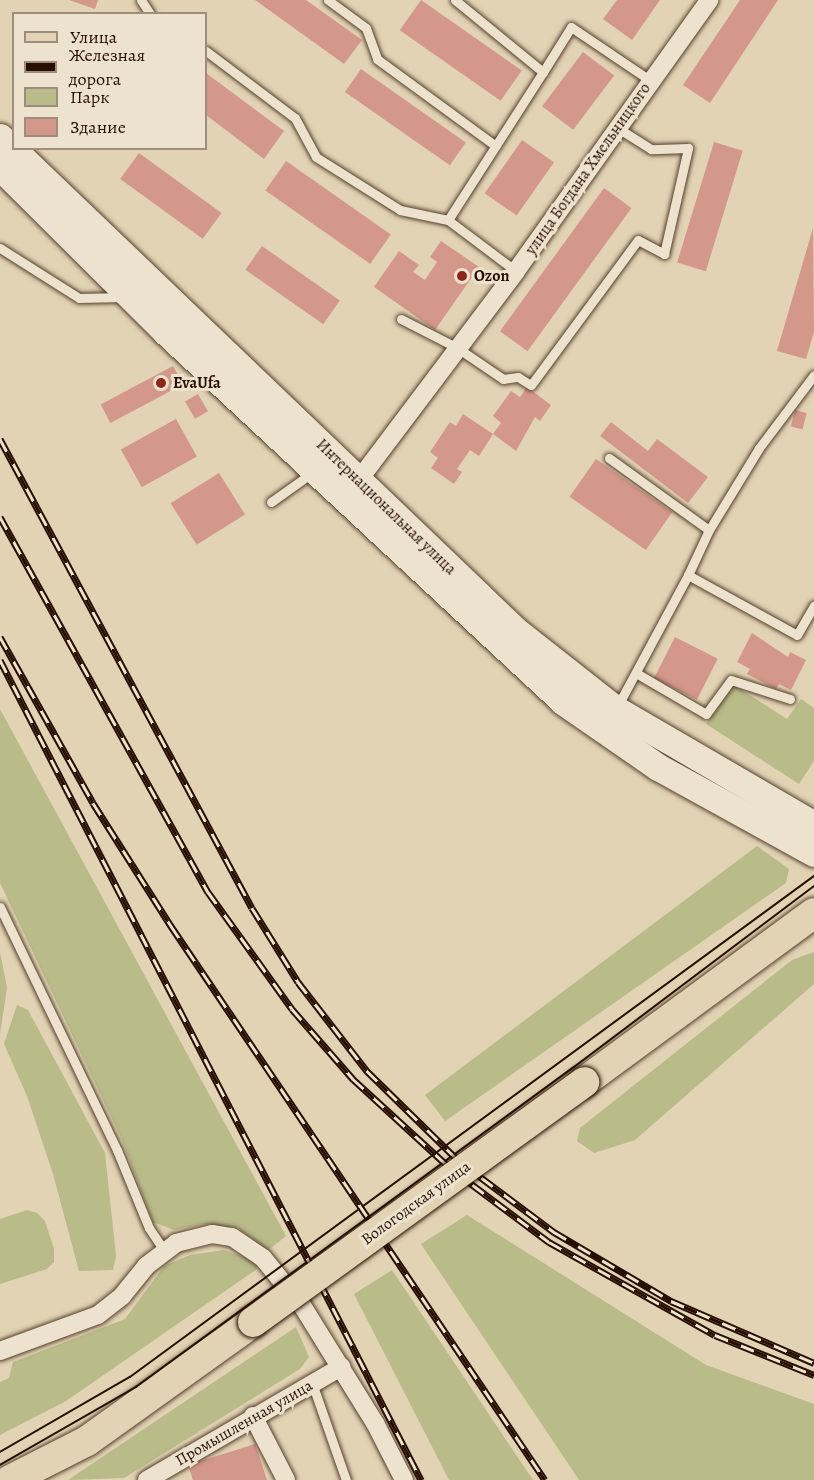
<!DOCTYPE html>
<html>
<head>
<meta charset="utf-8">
<style>
	body { margin:0 }
	#map { position:relative; width:814px; height:1480px; overflow:hidden; background:#e1d3b3; font-family:Alegreya,serif }
	div>[style] { position:absolute }
	[style*='--x'] { left:calc(var(--x)*1px); top:calc(var(--y)*1px); width:calc(var(--w)*1px); rotate:calc(var(--a)*1deg) }
	.green>* { inset:0; background:#b9bb89 }
	.building>* { inset:0; background:#d4988b; transform-origin:0 0 }
	.roads { filter:drop-shadow(0 0 2px #563f2d) drop-shadow(0 0 2px #563f2d) }
	.lane>* { height:9px; margin:-4.5px; padding:0 4.5px; transform-origin:4.5px; border-radius:4.5px; background:#ece2ce }
	.street>* { height:18px; margin:-9px; padding:0 9px; transform-origin:9px; border-radius:9px; background:#ece2ce }
	.secondary>* { height:27px; margin:-13.5px; padding:0 13.5px; transform-origin:13.5px; border-radius:13.5px; background:#ece2ce }
	.primary>* { height:30px; margin:-15px; padding:0 15px; transform-origin:15px; border-radius:15px; background:#e1d3b3 }
	.tram>* { height:1.5px; margin:-0.75px; padding:0 0.75px; transform-origin:0.75px; border-radius:0.75px; background:#280e00 }
	.rail>* { height:7px; margin-top:-3.5px; transform-origin:0; background:repeating-linear-gradient(90deg,#ece2ce 0 14px,#280e00 0 28px); box-sizing:border-box; border-block:2px solid #280e00 }
	.bridges { filter:drop-shadow(0 0 2px #280e00) drop-shadow(0 0 2px #280e00) }
	.primary-bridge>* { height:30px; margin:-15px; padding:0 15px; transform-origin:15px; border-radius:15px; background:#e1d3b3 }
	.dots>* { width:16px; height:16px; translate:-50% -50%; box-sizing:border-box; border:3px solid #ece2ce; border-radius:50% }
	span { translate:-50% -50%; white-space:nowrap; text-align:center; line-height:1.15; -webkit-text-stroke:6px #ece2ce; paint-order:stroke }
	.street-label { font-size:16px; color:#280e00 }
	.poi-label { font-size:16px; color:#280e00; font-weight:700 }
	.left { translate:0 -50%; text-align:left }
	.legend { position:absolute; left:12px; top:12px; width:195px; height:138px; box-sizing:border-box; background:#ece2ce; border:2px solid #9e8d7c; margin:0; padding:8px 10px; list-style:none; font-size:18px; color:#280e00 }
	.legend li { display:flex; align-items:center; gap:12px; height:30px }
	.legend b { width:30px; border:2px solid #9e8d7c }
</style>
</head>
<body>
<div id="map">
	<div class="green">
		<div style="clip-path:polygon(732px 684px,787px 719px,801px 699px,814px 708px,814px 761px,799px 784px,706px 724px)"></div>
		<div style="clip-path:polygon(0 709px,286px 1236px,267px 1251px,238px 1228px,207px 1224px,174px 1230px,153px 1222px,122px 1140px,0 883px)"></div>
		<div style="clip-path:polygon(757px 846px,789px 869px,786px 883px,445px 1121px,425px 1095px)"></div>
		<div style="clip-path:polygon(0 952px,7px 988px,0 1034px)"></div>
		<div style="clip-path:polygon(814px 952px,814px 984px,635px 1140px,594px 1153px,577px 1141px,580px 1128px,792px 960px)"></div>
		<div style="clip-path:polygon(17px 1005px,28px 1010px,105px 1153px,116px 1256px,113px 1270px,79px 1271px,53px 1174px,27px 1096px,4px 1044px)"></div>
		<div style="clip-path:polygon(27px 1210px,37px 1213px,45px 1221px,54px 1249px,54px 1262px,47px 1269px,0 1284px,0 1219px)"></div>
		<div style="clip-path:polygon(467px 1215px,706px 1365px,814px 1404px,814px 1480px,579px 1480px,421px 1244px)"></div>
		<div style="clip-path:polygon(224px 1250px,252px 1260px,257px 1269px,66px 1401px,0 1435px,0 1382px,9px 1378px,13px 1362px,125px 1319px,164px 1266px,190px 1255px)"></div>
		<div style="clip-path:polygon(392px 1270px,533px 1480px,449px 1480px,354px 1294px)"></div>
		<div style="clip-path:polygon(296px 1327px,309px 1357px,300px 1369px,124px 1478px,68px 1480px)"></div>
	</div>
	<div class="building">
		<div style="clip-path:polygon(69px 0,98px 0,95px 9px)"></div>
		<div style="clip-path:polygon(255px 0,306px 0,362px 40px,344px 64px)"></div>
		<div style="left:421px;top:0;width:123px;height:37px;rotate:35deg"></div>
		<div style="clip-path:polygon(617px 0,660px 0,632px 40px,603px 19px)"></div>
		<div style="clip-path:polygon(740px 0,778px 0,710px 103px,683px 85px)"></div>
		<div style="left:583px;top:52px;width:39px;height:68px;rotate:37deg"></div>
		<div style="left:361px;top:69px;width:128px;height:28px;rotate:35deg"></div>
		<div style="clip-path:polygon(206px 73px,284px 131px,264px 159px,206px 115px)"></div>
		<div style="left:522px;top:140px;width:39px;height:65px;rotate:35deg"></div>
		<div style="left:714px;top:142px;width:30px;height:126px;rotate:17deg"></div>
		<div style="left:139px;top:153px;width:102px;height:32px;rotate:36deg"></div>
		<div style="left:286px;top:161px;width:128px;height:36px;rotate:35deg"></div>
		<div style="left:604px;top:188px;width:34px;height:177px;rotate:36deg"></div>
		<div style="clip-path:polygon(813px 228px,814px 332px,806px 359px,777px 351px)"></div>
		<div style="clip-path:polygon(441px 241px,479px 267px,435px 330px,374px 287px,399px 251px,419px 265px,413px 272px,425px 280px,437px 262px,430px 257px)"></div>
		<div style="left:262px;top:246px;width:95px;height:29px;rotate:35deg"></div>
		<div style="left:173px;top:366px;width:21px;height:82px;rotate:62deg"></div>
		<div style="clip-path:polygon(527px 387px,551px 405px,540px 421px,535px 417px,516px 451px,493px 434px,501px 423px,493px 416px,511px 391px,520px 397px)"></div>
		<div style="left:198px;top:394px;width:20px;height:15px;rotate:60deg"></div>
		<div style="left:795px;top:410px;width:12px;height:17px;rotate:14deg"></div>
		<div style="clip-path:polygon(463px 414px,493px 434px,479px 456px,470px 450px,457px 469px,462px 472px,454px 484px,431px 468px,438px 458px,430px 452px,450px 422px,456px 426px)"></div>
		<div style="left:176px;top:419px;width:43px;height:63px;rotate:61deg"></div>
		<div style="clip-path:polygon(611px 422px,648px 451px,657px 439px,708px 477px,688px 503px,600px 436px)"></div>
		<div style="left:596px;top:459px;width:93px;height:46px;rotate:35deg"></div>
		<div style="left:219px;top:473px;width:49px;height:57px;rotate:58deg"></div>
		<div style="clip-path:polygon(752px 633px,788px 657px,790px 652px,806px 660px,791px 690px,779px 684px,776px 689px,747px 674px,750px 669px,737px 662px)"></div>
		<div style="left:675px;top:637px;width:48px;height:46px;rotate:27deg"></div>
		<div style="clip-path:polygon(255px 1444px,267px 1480px,193px 1480px,188px 1465px)"></div>
	</div>
	<div class="roads">
		<div class="lane">
			<div style="--x:141;--y:0;--w:17;--a:57"></div>
			<div style="--x:328;--y:0;--w:47;--a:36.4"></div>
			<div style="--x:366;--y:28;--w:33;--a:70"></div>
			<div style="--x:377;--y:59;--w:147;--a:36.2"></div>
			<div style="--x:455;--y:0;--w:114;--a:39.3"></div>
			<div style="--x:543;--y:72;--w:53;--a:-58.1"></div>
			<div style="--x:571;--y:27;--w:97;--a:34"></div>
			<div style="--x:206;--y:51;--w:111;--a:37"></div>
			<div style="--x:295;--y:118;--w:44;--a:61.7"></div>
			<div style="--x:316;--y:157;--w:99;--a:32.2"></div>
			<div style="--x:400;--y:210;--w:49;--a:11.8"></div>
			<div style="--x:448;--y:220;--w:176;--a:-57.3"></div>
			<div style="--x:448;--y:220;--w:85;--a:36.9"></div>
			<div style="--x:0;--y:248;--w:93;--a:32.3"></div>
			<div style="--x:79;--y:298;--w:45;--a:-1.3"></div>
			<div style="--x:401;--y:319;--w:62;--a:27"></div>
			<div style="--x:456;--y:347;--w:57;--a:34.2"></div>
			<div style="--x:503;--y:379;--w:15;--a:-8"></div>
			<div style="--x:518;--y:377;--w:15;--a:32"></div>
			<div style="--x:531;--y:385;--w:180;--a:-53.6"></div>
			<div style="--x:638;--y:240;--w:30;--a:28"></div>
			<div style="--x:664;--y:254;--w:109;--a:-77.2"></div>
			<div style="--x:688;--y:148;--w:37;--a:178"></div>
			<div style="--x:651;--y:149;--w:41;--a:-147.8"></div>
			<div style="--x:609;--y:458;--w:123;--a:35.8"></div>
			<div style="--x:271;--y:502;--w:52;--a:-35.5"></div>
			<div style="--x:688;--y:575;--w:50;--a:-65"></div>
			<div style="--x:709;--y:530;--w:96;--a:-58.6"></div>
			<div style="--x:759;--y:448;--w:91;--a:-53"></div>
			<div style="--x:636;--y:673;--w:81;--a:30.4"></div>
			<div style="--x:706;--y:714;--w:42;--a:-53.7"></div>
			<div style="--x:731;--y:680;--w:62;--a:17.9"></div>
			<div style="--x:617;--y:707;--w:150;--a:-61.7"></div>
			<div style="--x:688;--y:575;--w:124;--a:28.8"></div>
			<div style="--x:797;--y:635;--w:34;--a:-60"></div>
			<div style="--x:0;--y:907;--w:270;--a:64.3"></div>
			<div style="--x:117;--y:1150;--w:84;--a:67.7"></div>
			<div style="--x:149;--y:1228;--w:27;--a:56"></div>
			<div style="--x:312;--y:1383;--w:103;--a:70.7"></div>
		</div>
		<div class="street">
			<div style="--x:358;--y:481;--w:263;--a:-53"></div>
			<div style="--x:516;--y:271;--w:333;--a:-54.5"></div>
			<div style="--x:0;--y:1351;--w:104;--a:-20.2"></div>
			<div style="--x:98;--y:1315;--w:31;--a:-38"></div>
			<div style="--x:122;--y:1296;--w:38;--a:-51"></div>
			<div style="--x:146;--y:1266;--w:38;--a:-37"></div>
			<div style="--x:176;--y:1243;--w:37;--a:-14"></div>
			<div style="--x:212;--y:1234;--w:20;--a:9"></div>
			<div style="--x:232;--y:1237;--w:37;--a:34"></div>
			<div style="--x:263;--y:1258;--w:63;--a:50.8"></div>
			<div style="--x:303;--y:1307;--w:137;--a:58.2"></div>
			<div style="--x:375;--y:1423;--w:64;--a:63"></div>
			<div style="--x:253;--y:1416;--w:72;--a:62.7"></div>
			<div style="--x:147;--y:1480;--w:225;--a:-30.2"></div>
		</div>
		<div class="secondary">
			<div style="--x:0;--y:137;--w:713;--a:43.75"></div>
			<div style="--x:515;--y:630;--w:127;--a:38.3"></div>
			<div style="--x:615;--y:709;--w:230;--a:30.2"></div>
			<div style="--x:0;--y:167;--w:234;--a:44.8"></div>
			<div style="--x:166;--y:332;--w:543;--a:42.91"></div>
			<div style="--x:564;--y:702;--w:114;--a:34.7"></div>
			<div style="--x:658;--y:767;--w:178;--a:28.9"></div>
		</div>
		<div class="primary">
			<div style="--x:584;--y:1082;--w:285;--a:-36.3"></div>
			<div style="--x:10;--y:1480;--w:86;--a:-26.9"></div>
			<div style="--x:87;--y:1441;--w:204;--a:-35.6"></div>
		</div>
	</div>
	<div class="tram">
		<div style="--x:0;--y:1452;--w:150;--a:-30"></div>
		<div style="--x:130;--y:1377;--w:848;--a:-36.22"></div>
		<div style="--x:0;--y:1465;--w:157;--a:-29.8"></div>
		<div style="--x:136;--y:1387;--w:542;--a:-36.15"></div>
		<div style="--x:574;--y:1067;--w:301;--a:-37"></div>
	</div>
	<div class="rail">
		<div style="--x:0;--y:439;--w:532;--a:61.75"></div>
		<div style="--x:252;--y:908;--w:87;--a:58.1"></div>
		<div style="--x:298;--y:982;--w:113;--a:52.2"></div>
		<div style="--x:367;--y:1071;--w:129;--a:44.4"></div>
		<div style="--x:459;--y:1161;--w:119;--a:36.8"></div>
		<div style="--x:554;--y:1232;--w:136;--a:30.5"></div>
		<div style="--x:671;--y:1301;--w:156;--a:23.4"></div>
		<div style="--x:0;--y:517;--w:429;--a:61"></div>
		<div style="--x:208;--y:892;--w:144;--a:54.3"></div>
		<div style="--x:292;--y:1009;--w:93;--a:48.9"></div>
		<div style="--x:353;--y:1079;--w:132;--a:42.5"></div>
		<div style="--x:450;--y:1168;--w:124;--a:36.8"></div>
		<div style="--x:549;--y:1242;--w:190;--a:29.3"></div>
		<div style="--x:715;--y:1335;--w:107;--a:22"></div>
		<div style="--x:0;--y:637;--w:190;--a:60.7"></div>
		<div style="--x:93;--y:803;--w:146;--a:57.6"></div>
		<div style="--x:171;--y:926;--w:668;--a:55.98"></div>
		<div style="--x:0;--y:660;--w:922;--a:62.82"></div>
	</div>
	<div class="bridges">
		<div class="primary-bridge">
			<div style="--x:253;--y:1322;--w:409;--a:-35.9"></div>
		</div>
	</div>
	<div class="dots">
		<div style="left:462px;top:276px;background:#8f2418"></div>
		<div style="left:161px;top:383px;background:#8f2418"></div>
	</div>
	<div class="street-label">
		<span style="left:588px;top:169px;rotate:-55deg">улица Богдана Хмельницкого</span>
		<span style="left:386px;top:507px;rotate:44deg">Интернациональная улица</span>
		<span style="left:416px;top:1203px;rotate:-36deg">Вологодская улица</span>
		<span style="left:244px;top:1423px;rotate:-30deg">Промышленная улица</span>
	</div>
	<div class="poi-label">
		<span class="left" style="left:474px;top:276px">Ozon</span>
		<span class="left" style="left:173px;top:383px">EvaUfa</span>
	</div>
	<ul class="legend">
	<li><b style="height:8px;background:#e1d3b3"></b>Улица</li>
	<li><b style="height:8px;background:#280e00"></b>Железная дорога</li>
	<li><b style="height:16px;background:#b9bb89"></b>Парк</li>
	<li><b style="height:16px;background:#d4988b"></b>Здание</li>
	</ul>
</div>
</body>
</html>
